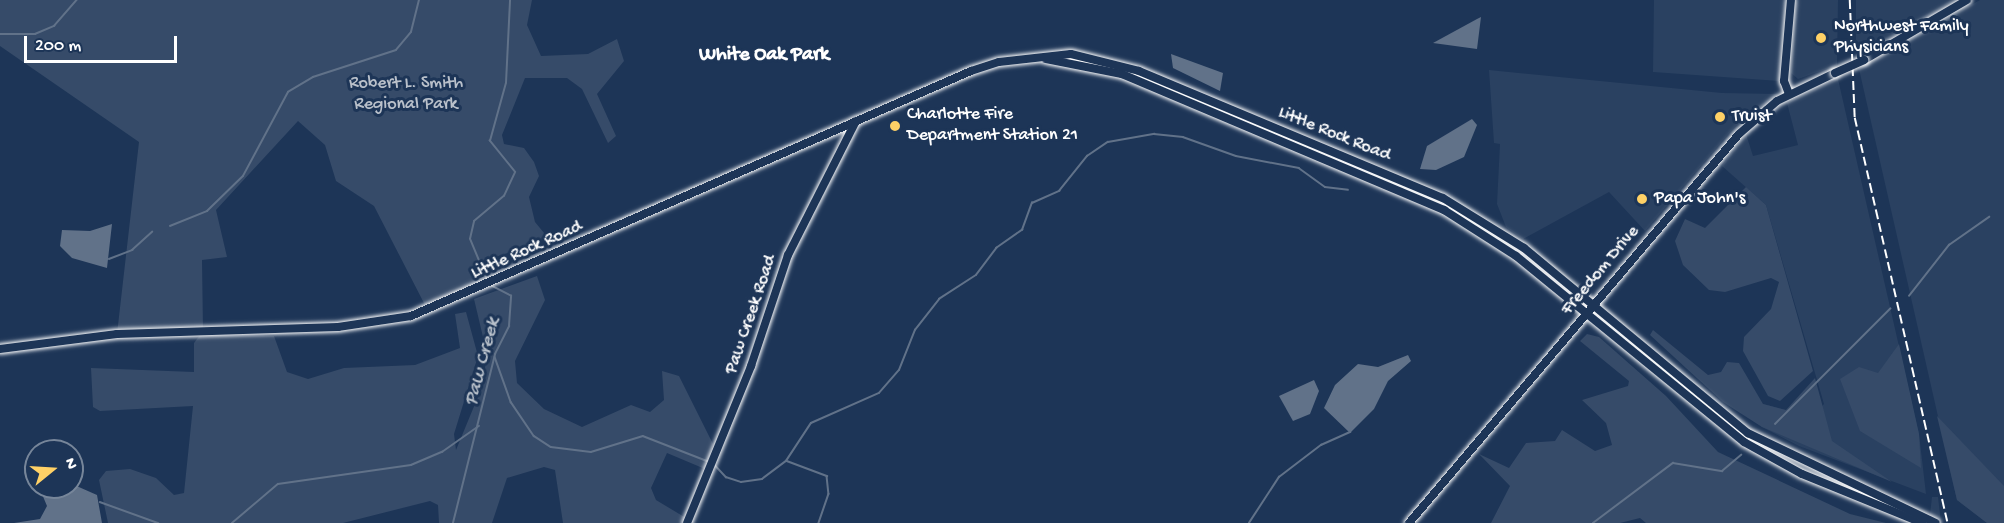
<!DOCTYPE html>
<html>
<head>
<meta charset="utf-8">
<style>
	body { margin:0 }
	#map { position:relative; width:2004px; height:523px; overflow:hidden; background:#1d3557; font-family:"Gochi Hand",sans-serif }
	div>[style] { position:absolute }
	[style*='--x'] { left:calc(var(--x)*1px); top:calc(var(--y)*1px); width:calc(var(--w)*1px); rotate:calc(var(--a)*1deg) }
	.built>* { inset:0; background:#2a4161 }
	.green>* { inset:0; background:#364b69 }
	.water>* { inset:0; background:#617289 }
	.stream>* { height:1.5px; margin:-0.75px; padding:0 0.75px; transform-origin:0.75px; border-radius:0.75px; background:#617289 }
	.roads { filter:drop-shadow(0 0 2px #fff) drop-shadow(0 0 2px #fff) }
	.secondary>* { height:8px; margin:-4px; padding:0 4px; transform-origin:4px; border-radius:4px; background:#1d3557 }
	.primary>* { height:8px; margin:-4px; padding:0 4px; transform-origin:4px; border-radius:4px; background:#1d3557 }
	.rail>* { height:1.5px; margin-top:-0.75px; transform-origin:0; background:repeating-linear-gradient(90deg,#fff 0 9px,transparent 0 13.5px) }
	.bridges { filter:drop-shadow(0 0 2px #fff) drop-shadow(0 0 2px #fff) }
	.primary-bridge>* { height:8px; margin:-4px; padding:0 4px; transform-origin:4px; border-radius:4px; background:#1d3557 }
	.dots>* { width:16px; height:16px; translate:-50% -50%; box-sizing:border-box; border:3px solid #1d3557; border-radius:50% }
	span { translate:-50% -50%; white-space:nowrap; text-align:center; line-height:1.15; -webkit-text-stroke:6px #1d3557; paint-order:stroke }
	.poi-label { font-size:18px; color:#fff }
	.left { translate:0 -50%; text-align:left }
	.park-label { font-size:18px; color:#b9c0ca }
	.street-label { font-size:18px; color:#fff }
	.neighbourhood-label { font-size:20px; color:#fff; font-weight:700 }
	.water-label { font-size:20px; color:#b8c0ca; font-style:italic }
	.north { position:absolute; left:24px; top:439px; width:60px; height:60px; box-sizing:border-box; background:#1d3557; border:2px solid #77869a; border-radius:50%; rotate:72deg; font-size:16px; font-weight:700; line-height:24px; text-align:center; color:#fff }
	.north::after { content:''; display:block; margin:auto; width:21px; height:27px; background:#ffd166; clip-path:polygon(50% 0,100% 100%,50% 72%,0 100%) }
	.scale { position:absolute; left:24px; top:36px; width:153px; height:27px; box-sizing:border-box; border:3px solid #fff; border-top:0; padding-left:8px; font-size:18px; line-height:21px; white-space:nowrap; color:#fff; -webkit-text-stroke:4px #1d3557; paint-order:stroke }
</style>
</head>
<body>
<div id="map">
	<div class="built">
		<div style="clip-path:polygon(1654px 0,1786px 0,1779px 81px,1653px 72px)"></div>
		<div style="clip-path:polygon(1796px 0,1838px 0,1837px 65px,1798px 79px,1791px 73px)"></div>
		<div style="clip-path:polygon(1856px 0,1954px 0,1856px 57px)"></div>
		<div style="clip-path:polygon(1980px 0,2004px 0,2004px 523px,1987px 523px,1957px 500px,1859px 69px)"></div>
		<div style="clip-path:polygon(1489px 70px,1722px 93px,1777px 94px,1734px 127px,1645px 231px,1609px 192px,1523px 239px,1506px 227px,1497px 204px,1500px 144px,1494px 143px)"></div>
		<div style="clip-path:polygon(1838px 79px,1919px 434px,1926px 494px,1799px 446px,1762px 427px,1730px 395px,1811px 417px,1824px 404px,1766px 205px,1722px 166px,1746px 134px,1753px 156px,1798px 145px,1787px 103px)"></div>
		<div style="clip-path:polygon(1932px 497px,1938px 497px,1941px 523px,1929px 523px)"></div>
	</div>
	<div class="green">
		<div style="clip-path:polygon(0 0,532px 0,527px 25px,541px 56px,588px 54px,617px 39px,624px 61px,597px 94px,616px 136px,608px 143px,582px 89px,567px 78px,525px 78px,502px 135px,504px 144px,524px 148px,534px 162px,539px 176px,529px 197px,535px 222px,549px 239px,481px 262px,486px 282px,426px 307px,374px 206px,336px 181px,325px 145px,298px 121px,216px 210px,227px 257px,202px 260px,203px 330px,117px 334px,139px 142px,0 46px)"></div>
		<div style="clip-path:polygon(1746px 187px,1766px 205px,1813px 371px,1780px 401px,1768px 396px,1743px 351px,1744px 337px,1771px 309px,1779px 282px,1771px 278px,1725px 292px,1709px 290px,1683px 265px,1675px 241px,1685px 219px,1705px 228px)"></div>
		<div style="clip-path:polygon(537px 276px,545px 300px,515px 361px,517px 383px,544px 409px,582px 427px,631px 405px,650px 412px,664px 400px,662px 371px,679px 376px,713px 444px,705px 469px,667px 453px,651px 488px,656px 500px,686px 518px,683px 523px,563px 523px,555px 470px,544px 467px,507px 478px,492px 523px,439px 523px,438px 505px,430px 501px,343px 523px,108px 523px,99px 480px,106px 471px,130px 469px,156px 478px,174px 495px,184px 493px,193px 406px,100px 411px,93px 407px,91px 368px,194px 372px,194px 343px,200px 335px,274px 336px,287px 372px,308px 379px,344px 368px,415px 365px,460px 348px,455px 314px,466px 312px,478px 356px,454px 434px,456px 450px,482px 387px,487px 354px,474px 299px)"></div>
		<div style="clip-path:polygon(1653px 330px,1708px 375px,1721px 372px,1727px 362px,1739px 363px,1763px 404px,1786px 410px,1815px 378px,1832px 441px,1892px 482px,1762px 427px,1723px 402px,1650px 335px)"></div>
		<div style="clip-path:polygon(1587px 334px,1599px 337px,1666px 396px,1718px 452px,1850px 514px,1886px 523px,1646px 523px,1640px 518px,1620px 523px,1491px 523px,1510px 486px,1479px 454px,1509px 468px,1526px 443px,1555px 441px,1562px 430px,1595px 451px,1612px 445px,1606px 423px,1582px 400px,1628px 386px,1629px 381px,1580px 341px)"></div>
		<div style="clip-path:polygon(1899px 344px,1919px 434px,1921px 468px,1860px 431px,1840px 379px,1859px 367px,1878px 373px)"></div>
		<div style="clip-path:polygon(1937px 416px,2004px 486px,2004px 523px,1987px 523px,1957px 500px)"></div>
	</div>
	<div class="water">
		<div style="clip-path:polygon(1481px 17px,1477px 49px,1433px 43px,1477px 19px)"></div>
		<div style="clip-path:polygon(1171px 54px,1223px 73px,1220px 91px,1173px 68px)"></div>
		<div style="clip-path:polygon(1472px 119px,1477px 125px,1464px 157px,1436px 170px,1420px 169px,1427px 146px)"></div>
		<div style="clip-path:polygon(112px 224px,107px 268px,72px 258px,60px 246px,62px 230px,90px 231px)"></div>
		<div style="clip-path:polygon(1408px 355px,1411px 361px,1388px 381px,1374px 409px,1350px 433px,1324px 408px,1335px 385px,1358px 364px,1378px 367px)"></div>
		<div style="clip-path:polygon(1314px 380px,1319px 391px,1310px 414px,1293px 421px,1279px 396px)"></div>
		<div style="clip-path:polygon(72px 484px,97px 495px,102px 523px,14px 523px,40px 519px,47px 506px,39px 487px)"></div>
	</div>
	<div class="stream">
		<div style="--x:0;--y:34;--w:35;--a:0"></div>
		<div style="--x:35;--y:34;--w:21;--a:-23"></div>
		<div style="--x:54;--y:26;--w:35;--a:-49"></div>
		<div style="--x:170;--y:226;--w:40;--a:-22"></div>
		<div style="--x:207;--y:211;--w:50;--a:-44.2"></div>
		<div style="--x:243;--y:176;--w:95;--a:-61.8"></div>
		<div style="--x:288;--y:92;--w:29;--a:-31"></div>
		<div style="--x:313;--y:77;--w:87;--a:-18"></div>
		<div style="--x:396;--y:50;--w:23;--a:-50"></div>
		<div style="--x:411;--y:32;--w:33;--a:-76"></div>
		<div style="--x:109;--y:259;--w:25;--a:-21"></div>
		<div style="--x:132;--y:250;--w:27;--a:-42"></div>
		<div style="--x:487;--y:280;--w:44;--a:-112.5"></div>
		<div style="--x:470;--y:239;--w:18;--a:-77"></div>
		<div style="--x:474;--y:221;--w:39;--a:-40"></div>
		<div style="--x:504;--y:196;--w:26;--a:-65"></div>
		<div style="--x:515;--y:172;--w:40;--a:-129"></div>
		<div style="--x:490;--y:141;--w:60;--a:-74.6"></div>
		<div style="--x:506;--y:83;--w:83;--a:-87.2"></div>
		<div style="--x:1909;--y:296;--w:65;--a:-51.9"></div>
		<div style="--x:1949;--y:245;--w:49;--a:-35"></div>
		<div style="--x:495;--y:357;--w:48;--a:70.4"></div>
		<div style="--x:511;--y:402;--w:41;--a:55.9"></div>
		<div style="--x:534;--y:436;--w:20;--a:33"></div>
		<div style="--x:551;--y:447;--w:40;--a:7.1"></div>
		<div style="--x:591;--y:452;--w:54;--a:-17.1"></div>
		<div style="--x:643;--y:436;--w:69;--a:21.3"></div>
		<div style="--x:1775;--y:424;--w:163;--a:-45"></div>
		<div style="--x:787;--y:461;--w:43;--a:20.6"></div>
		<div style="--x:827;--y:476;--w:18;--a:84"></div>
		<div style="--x:829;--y:494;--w:31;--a:109"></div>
		<div style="--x:714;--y:464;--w:18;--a:47"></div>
		<div style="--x:726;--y:477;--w:16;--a:18"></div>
		<div style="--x:741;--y:482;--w:21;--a:-8"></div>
		<div style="--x:762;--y:479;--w:30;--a:-37"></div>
		<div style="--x:786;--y:461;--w:45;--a:-56.7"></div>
		<div style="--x:811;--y:423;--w:74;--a:-23.8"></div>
		<div style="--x:879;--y:393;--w:30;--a:-49"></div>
		<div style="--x:899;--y:370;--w:43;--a:-68.2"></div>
		<div style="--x:915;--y:330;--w:39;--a:-52"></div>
		<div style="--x:939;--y:299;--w:44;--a:-33"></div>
		<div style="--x:976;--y:275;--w:34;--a:-53"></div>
		<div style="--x:996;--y:248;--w:32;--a:-35"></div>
		<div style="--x:1022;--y:230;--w:29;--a:-70"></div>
		<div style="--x:1032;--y:203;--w:30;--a:-24"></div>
		<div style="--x:1059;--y:191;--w:45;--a:-51.3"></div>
		<div style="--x:1087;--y:156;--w:25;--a:-34"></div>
		<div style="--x:1108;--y:142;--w:47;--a:-9.9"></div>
		<div style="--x:1154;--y:134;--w:29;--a:6"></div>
		<div style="--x:1183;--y:137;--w:56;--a:19.7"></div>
		<div style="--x:1236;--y:156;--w:64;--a:10.8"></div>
		<div style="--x:1299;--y:168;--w:32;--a:36"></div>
		<div style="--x:1325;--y:187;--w:23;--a:7"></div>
		<div style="--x:100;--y:502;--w:62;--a:19.9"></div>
		<div style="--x:232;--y:523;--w:60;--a:-40.3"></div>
		<div style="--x:278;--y:484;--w:134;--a:-8.1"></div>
		<div style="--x:411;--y:465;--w:34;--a:-23"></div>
		<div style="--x:442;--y:452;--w:45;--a:-35.1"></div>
		<div style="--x:453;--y:523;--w:174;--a:-76"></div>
		<div style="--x:495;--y:354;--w:31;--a:-63"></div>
		<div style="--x:509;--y:326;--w:30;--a:-86"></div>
		<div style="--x:511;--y:296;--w:25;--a:-153"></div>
		<div style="--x:1249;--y:523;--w:55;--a:-56.9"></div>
		<div style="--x:1279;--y:477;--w:53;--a:-37.3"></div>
		<div style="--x:1321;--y:445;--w:32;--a:-24"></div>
		<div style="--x:1593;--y:523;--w:100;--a:-36.9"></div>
		<div style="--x:1673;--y:463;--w:50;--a:9.3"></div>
		<div style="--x:1722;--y:471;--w:25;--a:-40"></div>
	</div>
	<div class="roads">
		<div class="secondary">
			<div style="--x:1046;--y:59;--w:77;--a:11.2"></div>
			<div style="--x:1122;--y:74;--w:350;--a:22.9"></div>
			<div style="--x:1444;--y:210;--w:85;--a:32.6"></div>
			<div style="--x:1516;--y:256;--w:294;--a:39.2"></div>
			<div style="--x:1744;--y:442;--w:66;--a:28.9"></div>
			<div style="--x:1802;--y:474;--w:130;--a:22.2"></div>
			<div style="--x:1789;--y:94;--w:14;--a:-111"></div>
			<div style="--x:1784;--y:81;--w:81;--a:-85.1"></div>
			<div style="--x:0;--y:349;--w:118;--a:-7.3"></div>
			<div style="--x:117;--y:334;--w:221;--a:-1.8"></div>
			<div style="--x:338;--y:327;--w:74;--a:-8.6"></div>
			<div style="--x:411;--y:316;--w:611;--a:-23.63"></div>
			<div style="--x:971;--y:71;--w:29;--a:-18"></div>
			<div style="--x:999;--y:62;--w:72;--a:-6.3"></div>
			<div style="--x:1071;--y:54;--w:70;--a:14"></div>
			<div style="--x:1139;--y:71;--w:329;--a:22.7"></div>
			<div style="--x:1443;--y:198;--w:95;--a:31.7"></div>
			<div style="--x:1524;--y:248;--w:291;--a:39.6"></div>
			<div style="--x:1748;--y:433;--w:208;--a:25.6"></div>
			<div style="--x:687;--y:523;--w:170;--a:-67.8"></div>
			<div style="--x:751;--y:366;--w:117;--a:-71.6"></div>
			<div style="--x:788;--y:255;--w:150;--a:-63.1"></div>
		</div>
		<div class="primary">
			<div style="--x:1864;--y:60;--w:119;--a:-30.2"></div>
			<div style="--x:1409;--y:523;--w:510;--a:-49.69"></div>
			<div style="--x:1739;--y:134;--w:50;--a:-41"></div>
			<div style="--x:1777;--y:101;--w:64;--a:-25.8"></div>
		</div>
	</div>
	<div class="rail">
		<div style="--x:1850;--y:0;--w:118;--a:87.6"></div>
		<div style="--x:1855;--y:118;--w:416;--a:77.1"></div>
	</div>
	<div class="bridges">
		<div class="primary-bridge">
			<div style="--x:1835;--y:73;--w:32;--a:-24"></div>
		</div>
	</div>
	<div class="dots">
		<div style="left:1821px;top:38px;background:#ffd166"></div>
		<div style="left:1720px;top:117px;background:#ffd166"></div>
		<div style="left:895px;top:126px;background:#ffd166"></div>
		<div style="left:1642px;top:199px;background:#ffd166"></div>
	</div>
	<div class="poi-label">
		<span class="left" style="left:1834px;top:38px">Northwest Family<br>Physicians</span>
		<span class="left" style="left:907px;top:126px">Charlotte Fire<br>Department Station 21</span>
		<span class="left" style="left:1732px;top:117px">Truist</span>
		<span class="left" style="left:1654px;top:199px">Papa John's</span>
	</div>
	<div class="park-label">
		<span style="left:406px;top:95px">Robert L. Smith<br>Regional Park</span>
	</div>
	<div class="street-label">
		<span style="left:1334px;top:135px;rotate:22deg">Little Rock Road</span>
		<span style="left:527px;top:251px;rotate:-24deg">Little Rock Road</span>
		<span style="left:1601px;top:271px;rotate:-50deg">Freedom Drive</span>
		<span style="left:752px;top:315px;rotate:-71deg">Paw Creek Road</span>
	</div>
	<div class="neighbourhood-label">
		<span style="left:764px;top:55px">White Oak Park</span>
	</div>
	<div class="water-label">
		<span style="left:483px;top:362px;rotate:-75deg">Paw Creek</span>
	</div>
	<div class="north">N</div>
	<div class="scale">200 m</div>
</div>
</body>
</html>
